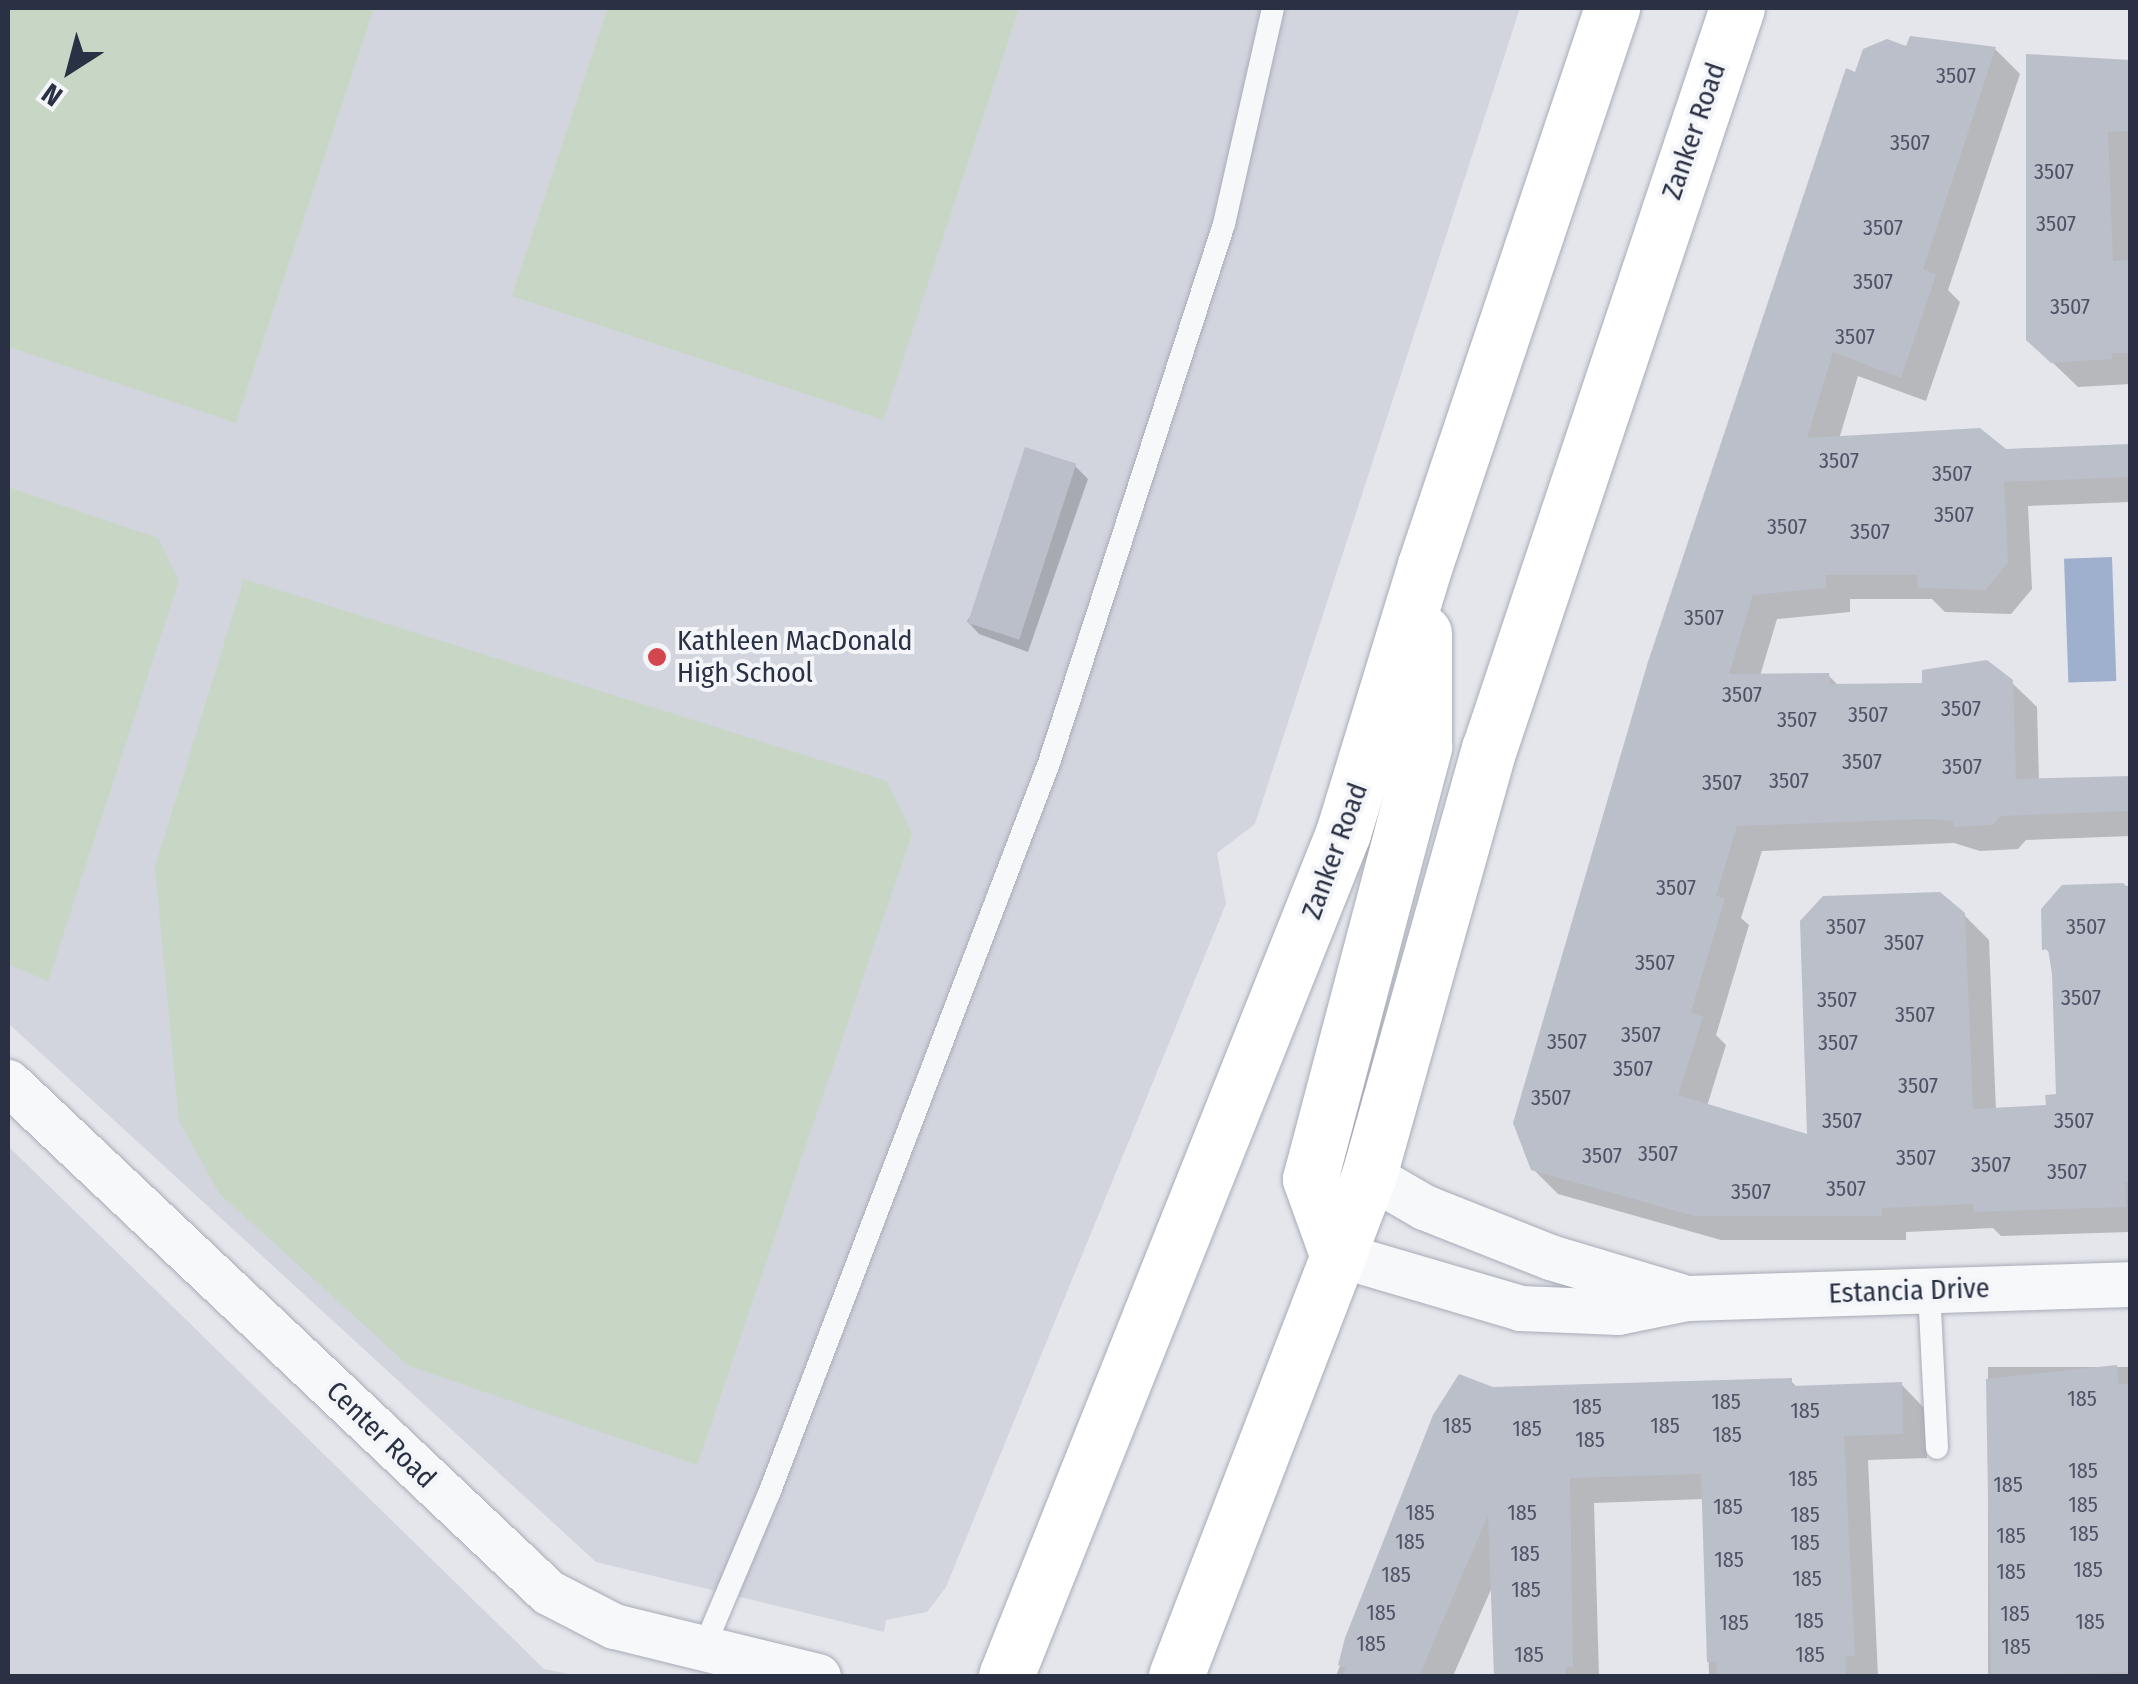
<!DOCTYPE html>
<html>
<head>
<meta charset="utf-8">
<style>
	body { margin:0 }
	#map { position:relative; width:2138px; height:1684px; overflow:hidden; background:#e4e6ec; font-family:"Fira Sans Condensed",sans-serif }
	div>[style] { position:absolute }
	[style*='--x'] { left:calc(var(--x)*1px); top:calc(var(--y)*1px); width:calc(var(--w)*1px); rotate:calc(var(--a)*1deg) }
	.built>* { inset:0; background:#d2d5de }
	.green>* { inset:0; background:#c7d6c5 }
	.water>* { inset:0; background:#9eb0cd; transform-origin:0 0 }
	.shadow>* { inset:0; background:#0003; transform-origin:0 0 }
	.building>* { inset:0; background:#bbbfca; transform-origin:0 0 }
	.roads { filter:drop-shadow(0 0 2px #a8acb7) drop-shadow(0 0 2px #a8acb7) }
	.lane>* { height:22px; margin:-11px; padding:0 11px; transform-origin:11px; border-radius:11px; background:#f7f8fa }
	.street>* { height:45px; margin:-22.5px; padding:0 22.5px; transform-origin:22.5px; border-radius:22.5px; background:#f7f8fa }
	.primary>* { height:55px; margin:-27.5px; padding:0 27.5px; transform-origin:27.5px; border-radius:27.5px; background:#fff }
	.dots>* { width:28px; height:28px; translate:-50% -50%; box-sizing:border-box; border:5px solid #f4f5f9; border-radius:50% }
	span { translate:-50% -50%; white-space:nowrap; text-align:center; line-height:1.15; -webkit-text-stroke:8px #f4f5f9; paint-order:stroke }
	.number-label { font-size:22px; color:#4e5466 }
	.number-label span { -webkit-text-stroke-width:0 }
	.street-label { font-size:28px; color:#2a3145 }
	.poi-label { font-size:28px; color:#2a3145 }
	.left { translate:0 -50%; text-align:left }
	.frame { position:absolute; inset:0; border:10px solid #2a3145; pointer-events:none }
	.north { position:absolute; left:20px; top:20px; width:100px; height:100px; -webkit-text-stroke:8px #f4f5f9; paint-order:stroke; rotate:216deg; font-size:28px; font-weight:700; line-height:40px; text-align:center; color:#2a3145 }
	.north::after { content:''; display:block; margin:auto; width:35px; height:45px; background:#2a3145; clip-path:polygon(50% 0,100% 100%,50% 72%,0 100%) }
</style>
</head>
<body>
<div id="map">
	<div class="built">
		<div style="clip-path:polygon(8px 8px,1520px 8px,1255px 824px,1217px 853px,1226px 904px,946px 1587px,927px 1612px,886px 1620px,884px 1632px,596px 1562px,8px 1023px)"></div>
		<div style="clip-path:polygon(8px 1146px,544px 1669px,579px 1676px,8px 1676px)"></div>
	</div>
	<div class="green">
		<div style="clip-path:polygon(8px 8px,374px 8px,236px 423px,8px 347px)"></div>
		<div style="clip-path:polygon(608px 8px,1019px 8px,883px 420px,512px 296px)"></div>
		<div style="clip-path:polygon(8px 487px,158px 538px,179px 581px,48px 981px,8px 964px)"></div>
		<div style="clip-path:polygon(244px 579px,887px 781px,912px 834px,697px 1465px,409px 1366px,219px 1193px,179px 1121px,155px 867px)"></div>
	</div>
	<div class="water">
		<div style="left:2112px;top:557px;width:124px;height:48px;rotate:88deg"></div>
	</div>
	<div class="shadow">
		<div style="clip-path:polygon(1911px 39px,1995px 49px,2020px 74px,1948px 290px,1960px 302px,1926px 401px,1858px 376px,1839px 439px,2005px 451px,2130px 447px,2130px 502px,2028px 506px,2032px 589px,2011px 614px,1945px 612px,1932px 599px,1850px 599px,1850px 612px,1777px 619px,1760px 676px,1828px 675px,1839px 686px,2011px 682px,2037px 707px,2039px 780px,2130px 778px,2130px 836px,2026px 840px,2018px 849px,1980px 851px,1954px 843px,1762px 851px,1741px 918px,1749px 925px,1716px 1035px,1726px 1045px,1707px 1106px,1810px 1138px,1963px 914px,1989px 940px,1996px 1111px,2048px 1108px,2059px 1097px,2052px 955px,2045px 948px,2063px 888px,2130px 886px,2130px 1232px,2001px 1236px,1993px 1228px,1906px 1232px,1906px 1240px,1721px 1240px,1558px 1194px,1533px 1169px,1857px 75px,1907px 49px)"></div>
		<div style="clip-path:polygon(2130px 63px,2130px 384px,2078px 387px,2028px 339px,2086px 64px)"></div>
		<div style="clip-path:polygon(1075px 466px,1088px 479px,1028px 652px,979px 634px,967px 621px)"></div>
		<div style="left:2130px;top:1367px;width:309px;height:142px;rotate:90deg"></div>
		<div style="clip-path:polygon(1791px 1381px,1798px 1388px,1901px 1384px,1926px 1410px,1927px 1458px,1868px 1460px,1878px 1676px,1709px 1676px,1704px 1499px,1594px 1503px,1599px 1676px,1496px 1676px,1493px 1585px,1453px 1676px,1336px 1676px,1435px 1416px,1493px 1390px)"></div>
	</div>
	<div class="building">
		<div style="clip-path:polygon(1910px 36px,1996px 47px,1923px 269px,1936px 275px,1901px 378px,1833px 352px,1807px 438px,1980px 428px,2006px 449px,2130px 444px,2130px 477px,2004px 482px,2008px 563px,1985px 590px,1918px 588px,1917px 575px,1826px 575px,1826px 588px,1753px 595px,1729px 674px,1829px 673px,1830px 684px,1922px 683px,1922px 670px,1987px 660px,2013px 680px,2016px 779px,2130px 776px,2130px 811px,2001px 816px,1993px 825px,1953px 827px,1954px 821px,1927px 819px,1737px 826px,1716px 896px,1725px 898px,1691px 1012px,1703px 1017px,1678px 1095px,1807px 1134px,1800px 921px,1823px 896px,1940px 892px,1965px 913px,1973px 1109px,2046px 1105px,2045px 1095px,2056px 1094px,2052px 974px,2048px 949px,2042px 950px,2041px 909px,2062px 885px,2123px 883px,2130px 889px,2130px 1182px,2125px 1182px,2126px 1207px,1974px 1212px,1973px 1204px,1882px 1208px,1882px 1216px,1694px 1216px,1531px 1170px,1513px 1123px,1647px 665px,1846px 68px,1855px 72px,1863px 49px,1887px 39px,1906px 46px)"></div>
		<div style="clip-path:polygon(2026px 54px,2130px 60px,2130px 131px,2108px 132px,2113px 261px,2130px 260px,2130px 353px,2112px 353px,2112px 359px,2051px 363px,2026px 340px)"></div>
		<div style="left:1025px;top:447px;width:54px;height:185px;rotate:18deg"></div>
		<div style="clip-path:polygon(2117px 1365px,2118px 1384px,2130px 1384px,2130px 1672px,1991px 1676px,1986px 1379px)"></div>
		<div style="clip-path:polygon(1459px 1374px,1493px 1387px,1792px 1378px,1792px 1386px,1902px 1382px,1903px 1434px,1844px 1436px,1855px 1656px,1845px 1657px,1846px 1676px,1717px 1676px,1716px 1662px,1707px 1662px,1701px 1474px,1570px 1478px,1573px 1667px,1566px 1667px,1566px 1676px,1494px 1676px,1488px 1515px,1419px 1676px,1342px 1676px,1346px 1668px,1338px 1665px,1345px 1638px,1433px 1415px)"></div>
	</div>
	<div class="roads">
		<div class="lane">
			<div style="--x:1929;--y:1290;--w:158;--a:87.1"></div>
			<div style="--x:702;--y:1652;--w:175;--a:-67.1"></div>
			<div style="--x:770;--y:1491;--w:780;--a:-69.03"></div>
			<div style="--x:1049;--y:763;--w:567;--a:-72.01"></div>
			<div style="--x:1224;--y:224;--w:221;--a:-77.2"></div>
		</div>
		<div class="street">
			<div style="--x:8;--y:1082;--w:743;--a:43.36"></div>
			<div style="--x:548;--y:1592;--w:74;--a:27.3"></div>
			<div style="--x:614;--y:1626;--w:210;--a:13.8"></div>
			<div style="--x:1369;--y:1175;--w:64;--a:30.2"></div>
			<div style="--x:1424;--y:1207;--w:136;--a:21.6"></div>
			<div style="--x:1550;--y:1257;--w:136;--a:16.7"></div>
			<div style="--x:1337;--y:1254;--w:191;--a:16.4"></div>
			<div style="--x:1520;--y:1308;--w:98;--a:2.3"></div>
			<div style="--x:1618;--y:1312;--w:70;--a:-11.5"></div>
			<div style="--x:1687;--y:1298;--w:443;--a:-1.8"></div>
		</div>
		<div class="primary">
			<div style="--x:1337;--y:1254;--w:80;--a:-109.8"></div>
			<div style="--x:1310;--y:1179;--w:448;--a:-75.2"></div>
			<div style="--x:1424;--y:746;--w:113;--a:-90"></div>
			<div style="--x:1006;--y:1676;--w:908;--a:-68.21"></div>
			<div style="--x:1343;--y:833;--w:280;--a:-73"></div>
			<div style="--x:1425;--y:565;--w:588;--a:-71.44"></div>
			<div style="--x:1176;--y:1676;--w:537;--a:-68.93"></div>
			<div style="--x:1369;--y:1175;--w:443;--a:-74.3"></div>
			<div style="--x:1489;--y:749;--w:781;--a:-71.5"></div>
		</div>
	</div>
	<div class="dots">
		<div style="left:657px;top:657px;background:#d3464d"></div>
	</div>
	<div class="number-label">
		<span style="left:1956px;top:76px">3507</span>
		<span style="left:1910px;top:143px">3507</span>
		<span style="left:2054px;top:172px">3507</span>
		<span style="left:2056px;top:224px">3507</span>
		<span style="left:1883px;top:228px">3507</span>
		<span style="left:1873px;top:282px">3507</span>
		<span style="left:2070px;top:307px">3507</span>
		<span style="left:1855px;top:337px">3507</span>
		<span style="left:1839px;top:461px">3507</span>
		<span style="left:1952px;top:474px">3507</span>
		<span style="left:1954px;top:515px">3507</span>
		<span style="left:1787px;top:527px">3507</span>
		<span style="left:1870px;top:532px">3507</span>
		<span style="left:1704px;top:618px">3507</span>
		<span style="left:1742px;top:695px">3507</span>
		<span style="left:1961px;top:709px">3507</span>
		<span style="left:1868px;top:715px">3507</span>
		<span style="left:1797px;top:720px">3507</span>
		<span style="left:1862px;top:762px">3507</span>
		<span style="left:1962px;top:767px">3507</span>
		<span style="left:1789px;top:781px">3507</span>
		<span style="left:1722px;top:783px">3507</span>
		<span style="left:1676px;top:888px">3507</span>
		<span style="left:1846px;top:927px">3507</span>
		<span style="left:2086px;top:927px">3507</span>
		<span style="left:1904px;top:943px">3507</span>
		<span style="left:1655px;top:963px">3507</span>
		<span style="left:2081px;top:998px">3507</span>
		<span style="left:1837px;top:1000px">3507</span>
		<span style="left:1915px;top:1015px">3507</span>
		<span style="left:1641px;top:1035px">3507</span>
		<span style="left:1567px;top:1042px">3507</span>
		<span style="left:1838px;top:1043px">3507</span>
		<span style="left:1633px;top:1069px">3507</span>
		<span style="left:1918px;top:1086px">3507</span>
		<span style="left:1551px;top:1098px">3507</span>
		<span style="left:1842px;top:1121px">3507</span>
		<span style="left:2074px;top:1121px">3507</span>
		<span style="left:1658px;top:1154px">3507</span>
		<span style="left:1602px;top:1156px">3507</span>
		<span style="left:1916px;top:1158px">3507</span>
		<span style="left:1991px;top:1165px">3507</span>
		<span style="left:2067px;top:1172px">3507</span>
		<span style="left:1846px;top:1189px">3507</span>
		<span style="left:1751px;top:1192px">3507</span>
		<span style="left:2082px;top:1399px">185</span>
		<span style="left:1726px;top:1402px">185</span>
		<span style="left:1587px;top:1407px">185</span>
		<span style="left:1805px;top:1411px">185</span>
		<span style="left:1457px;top:1426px">185</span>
		<span style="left:1665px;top:1426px">185</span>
		<span style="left:1527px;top:1429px">185</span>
		<span style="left:1727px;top:1435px">185</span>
		<span style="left:1590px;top:1440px">185</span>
		<span style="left:2083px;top:1471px">185</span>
		<span style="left:1803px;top:1479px">185</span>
		<span style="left:2008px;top:1485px">185</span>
		<span style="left:2083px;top:1505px">185</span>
		<span style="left:1728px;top:1507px">185</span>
		<span style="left:1420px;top:1513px">185</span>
		<span style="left:1522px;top:1513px">185</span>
		<span style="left:1805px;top:1515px">185</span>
		<span style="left:2084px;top:1534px">185</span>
		<span style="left:2011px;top:1536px">185</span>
		<span style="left:1410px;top:1542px">185</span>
		<span style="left:1805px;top:1543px">185</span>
		<span style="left:1525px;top:1554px">185</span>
		<span style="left:1729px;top:1560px">185</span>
		<span style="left:2088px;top:1570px">185</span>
		<span style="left:2011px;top:1572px">185</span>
		<span style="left:1396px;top:1575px">185</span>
		<span style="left:1807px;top:1579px">185</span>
		<span style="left:1526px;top:1590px">185</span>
		<span style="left:1381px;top:1613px">185</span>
		<span style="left:2015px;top:1614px">185</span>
		<span style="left:1809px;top:1621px">185</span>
		<span style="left:2090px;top:1622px">185</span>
		<span style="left:1734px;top:1623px">185</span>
		<span style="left:1371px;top:1644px">185</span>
		<span style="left:2016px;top:1647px">185</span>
		<span style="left:1529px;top:1655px">185</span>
		<span style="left:1810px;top:1655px">185</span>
	</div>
	<div class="street-label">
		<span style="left:1694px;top:131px;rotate:-71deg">Zanker Road</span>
		<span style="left:1335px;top:851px;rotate:-70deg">Zanker Road</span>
		<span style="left:1909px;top:1291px;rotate:-2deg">Estancia Drive</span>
		<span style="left:381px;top:1435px;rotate:44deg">Center Road</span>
	</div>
	<div class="poi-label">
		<span class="left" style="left:677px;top:657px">Kathleen MacDonald<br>High School</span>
	</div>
	<div class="frame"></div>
	<div class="north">N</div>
</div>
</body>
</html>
